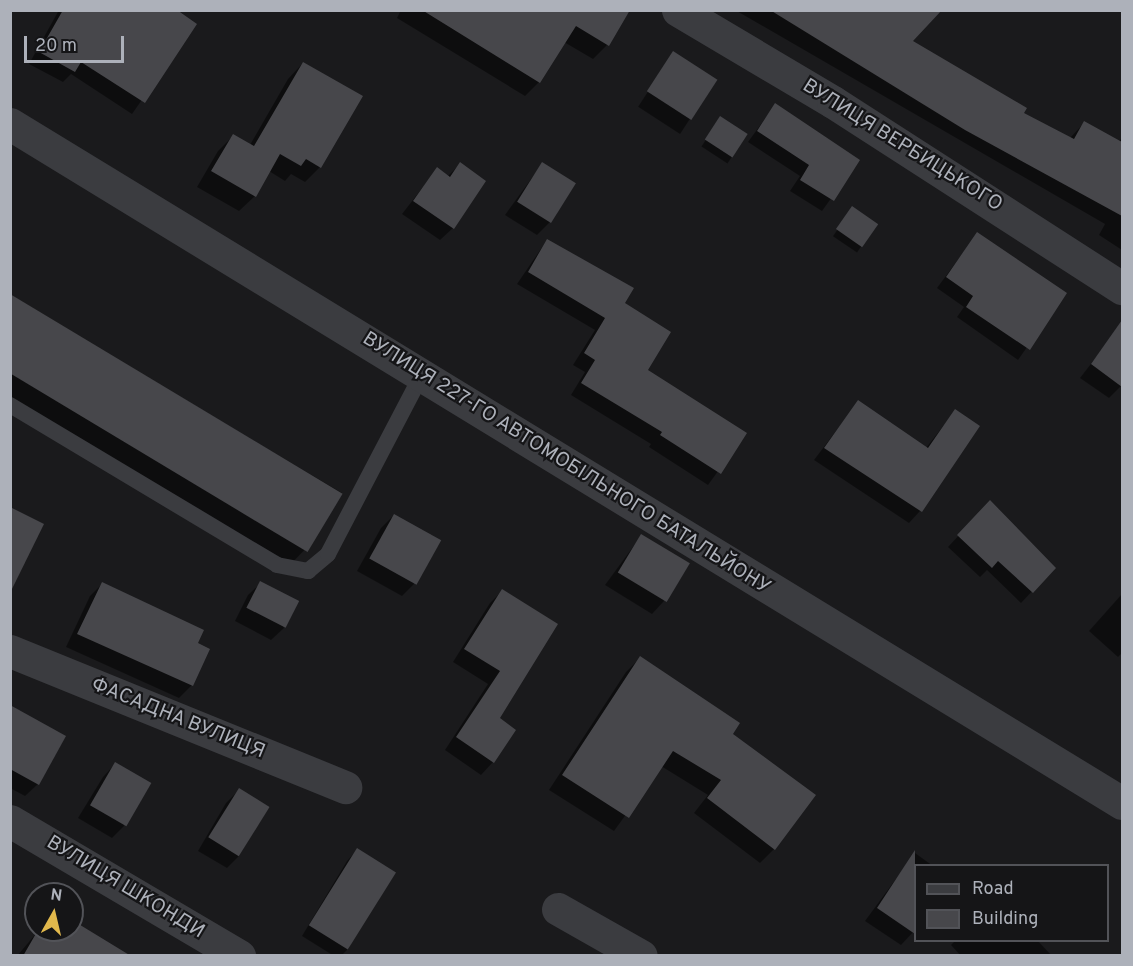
<!DOCTYPE html>
<html>
<head>
<meta charset="utf-8">
<style>
	body { margin:0 }
	#map { position:relative; width:1133px; height:966px; overflow:hidden; background:#1a1a1c; font-family:Overpass,sans-serif }
	div>[style] { position:absolute }
	[style*='--x'] { left:calc(var(--x)*1px); top:calc(var(--y)*1px); width:calc(var(--w)*1px); rotate:calc(var(--a)*1deg) }
	.shadow>* { inset:0; background:#0007; transform-origin:0 0 }
	.building>* { inset:0; background:#47474b; transform-origin:0 0 }
	.service>* { height:16px; margin:-8px; padding:0 8px; transform-origin:8px; border-radius:8px; background:#3b3c40 }
	.minor>* { height:33px; margin:-16.5px; padding:0 16.5px; transform-origin:16.5px; border-radius:16.5px; background:#3b3c40 }
	span { translate:-50% -50%; white-space:nowrap; text-align:center; line-height:1.15; -webkit-text-stroke:4.5px #151517; paint-order:stroke }
	.street-label { font-size:20px; color:#adb1ba }
	.frame { position:absolute; inset:0; border:12px solid #adb1ba; pointer-events:none }
	.legend { position:absolute; left:914px; top:864px; width:195px; height:78px; box-sizing:border-box; background:#151517; border:2px solid #525358; margin:0; padding:8px 10px; list-style:none; font-size:18px; color:#adb1ba }
	.legend li { display:flex; align-items:center; gap:12px; height:30px }
	.legend b { width:30px; border:2px solid #525358 }
	.north { position:absolute; left:24px; top:882px; width:60px; height:60px; box-sizing:border-box; background:#151517; border:2px solid #525358; border-radius:50%; rotate:8deg; font-size:16px; font-weight:700; line-height:24px; text-align:center; color:#adb1ba }
	.north::after { content:''; display:block; margin:auto; width:21px; height:27px; background:#e1b84c; clip-path:polygon(50% 0,100% 100%,50% 72%,0 100%) }
	.scale { position:absolute; left:24px; top:36px; width:100px; height:27px; box-sizing:border-box; border:3px solid #adb1ba; border-top:0; padding-left:8px; font-size:18px; line-height:21px; white-space:nowrap; color:#adb1ba; -webkit-text-stroke:4px #151517; paint-order:stroke }
</style>
</head>
<body>
<div id="map">
	<div class="shadow">
		<div style="clip-path:polygon(59px 10px,172px 10px,195px 24px,132px 114px,71px 74px,63px 82px,29px 64px)"></div>
		<div style="clip-path:polygon(401px 10px,623px 10px,627px 13px,607px 45px,593px 59px,564px 42px,539px 82px,525px 96px,397px 18px)"></div>
		<div style="clip-path:polygon(735px 10px,940px 10px,911px 42px,1022px 113px,1070px 138px,1084px 123px,1119px 141px,1122px 138px,1122px 250px,1099px 235px,1105px 224px)"></div>
		<div style="left:673px;top:53px;width:50px;height:64px;rotate:33deg"></div>
		<div style="clip-path:polygon(303px 63px,320px 167px,305px 182px,291px 174px,285px 181px,269px 171px,255px 196px,239px 211px,197px 187px,218px 151px,233px 136px,250px 145px,288px 79px)"></div>
		<div style="clip-path:polygon(775px 105px,858px 161px,822px 211px,790px 191px,800px 176px,748px 142px)"></div>
		<div style="left:720px;top:118px;width:31px;height:34px;rotate:33deg"></div>
		<div style="clip-path:polygon(460px 164px,453px 228px,440px 240px,402px 214px,437px 169px,447px 177px)"></div>
		<div style="clip-path:polygon(542px 164px,574px 183px,550px 222px,537px 235px,505px 215px)"></div>
		<div style="left:852px;top:208px;width:29px;height:34px;rotate:34deg"></div>
		<div style="clip-path:polygon(977px 234px,1065px 293px,1018px 360px,957px 317px,964px 307px,937px 288px)"></div>
		<div style="clip-path:polygon(547px 240px,623px 303px,646px 371px,745px 434px,708px 485px,649px 447px,651px 444px,571px 395px,585px 372px,573px 365px,595px 330px,517px 284px)"></div>
		<div style="clip-path:polygon(10px 296px,342px 493px,313px 541px,290px 565px,10px 399px)"></div>
		<div style="clip-path:polygon(1118px 329px,1122px 332px,1122px 385px,1109px 398px,1080px 378px)"></div>
		<div style="clip-path:polygon(858px 402px,926px 448px,955px 411px,920px 511px,909px 523px,814px 460px)"></div>
		<div style="clip-path:polygon(990px 502px,1054px 568px,1021px 603px,987px 570px,980px 577px,948px 547px)"></div>
		<div style="clip-path:polygon(394px 515px,414px 584px,402px 596px,357px 571px,381px 528px)"></div>
		<div style="clip-path:polygon(641px 536px,664px 601px,652px 614px,605px 585px)"></div>
		<div style="clip-path:polygon(261px 583px,284px 628px,271px 640px,235px 621px,248px 595px)"></div>
		<div style="clip-path:polygon(102px 584px,196px 644px,192px 685px,179px 698px,66px 647px,90px 596px)"></div>
		<div style="clip-path:polygon(502px 591px,556px 625px,497px 719px,493px 762px,481px 775px,445px 750px,488px 684px,453px 662px,490px 603px)"></div>
		<div style="clip-path:polygon(1122px 594px,1122px 653px,1118px 657px,1089px 631px)"></div>
		<div style="clip-path:polygon(640px 658px,731px 734px,774px 849px,760px 863px,694px 813px,708px 795px,661px 766px,614px 831px,549px 790px,626px 672px)"></div>
		<div style="clip-path:polygon(10px 707px,38px 784px,25px 796px,10px 788px)"></div>
		<div style="clip-path:polygon(115px 764px,124px 826px,112px 838px,78px 818px,103px 777px)"></div>
		<div style="clip-path:polygon(239px 790px,268px 807px,239px 856px,227px 868px,198px 851px,226px 803px)"></div>
		<div style="clip-path:polygon(357px 850px,349px 948px,341px 956px,334px 956px,302px 936px,347px 861px)"></div>
		<div style="clip-path:polygon(915px 853px,933px 866px,916px 866px,916px 929px,901px 945px,865px 921px)"></div>
		<div style="clip-path:polygon(72px 922px,128px 956px,17px 956px,39px 930px,72px 930px)"></div>
		<div style="clip-path:polygon(956px 940px,1037px 940px,1052px 956px,961px 956px,951px 945px)"></div>
	</div>
	<div class="building">
		<div style="clip-path:polygon(63px 10px,177px 10px,197px 24px,145px 103px,81px 62px,75px 72px,39px 52px)"></div>
		<div style="clip-path:polygon(422px 10px,630px 10px,609px 46px,576px 26px,540px 83px)"></div>
		<div style="clip-path:polygon(770px 10px,942px 10px,913px 41px,1027px 108px,1024px 113px,1074px 139px,1084px 121px,1122px 142px,1122px 216px,965px 130px)"></div>
		<div style="left:673px;top:51px;width:53px;height:48px;rotate:33deg"></div>
		<div style="clip-path:polygon(303px 62px,363px 96px,321px 168px,306px 159px,301px 166px,280px 154px,256px 197px,211px 171px,233px 134px,254px 146px)"></div>
		<div style="clip-path:polygon(775px 103px,860px 160px,834px 201px,800px 180px,809px 165px,757px 131px)"></div>
		<div style="left:720px;top:116px;width:33px;height:28px;rotate:33deg"></div>
		<div style="clip-path:polygon(460px 162px,486px 181px,454px 229px,413px 201px,437px 167px,450px 177px)"></div>
		<div style="left:542px;top:162px;width:40px;height:47px;rotate:32deg"></div>
		<div style="left:852px;top:206px;width:32px;height:28px;rotate:35deg"></div>
		<div style="clip-path:polygon(977px 232px,1067px 293px,1030px 350px,966px 307px,973px 296px,946px 277px)"></div>
		<div style="clip-path:polygon(547px 239px,634px 288px,625px 303px,671px 332px,648px 370px,747px 433px,721px 474px,660px 435px,662px 432px,581px 383px,595px 360px,584px 353px,605px 318px,528px 272px)"></div>
		<div style="left:10px;top:294px;width:388px;height:68px;rotate:31deg"></div>
		<div style="clip-path:polygon(1122px 320px,1122px 387px,1091px 364px)"></div>
		<div style="clip-path:polygon(858px 400px,928px 448px,955px 409px,980px 426px,922px 512px,824px 448px)"></div>
		<div style="clip-path:polygon(990px 500px,1056px 568px,1033px 593px,998px 561px,992px 568px,957px 535px)"></div>
		<div style="clip-path:polygon(10px 507px,44px 524px,10px 593px)"></div>
		<div style="left:394px;top:514px;width:54px;height:51px;rotate:29deg"></div>
		<div style="left:641px;top:534px;width:57px;height:45px;rotate:31deg"></div>
		<div style="left:260px;top:581px;width:44px;height:30px;rotate:27deg"></div>
		<div style="clip-path:polygon(102px 582px,204px 630px,198px 643px,210px 649px,193px 686px,77px 634px)"></div>
		<div style="clip-path:polygon(502px 589px,558px 624px,500px 718px,516px 730px,494px 763px,456px 737px,500px 671px,464px 649px)"></div>
		<div style="clip-path:polygon(640px 656px,740px 723px,733px 734px,816px 795px,775px 850px,707px 798px,721px 780px,673px 751px,629px 818px,562px 775px)"></div>
		<div style="clip-path:polygon(10px 705px,66px 736px,39px 785px,10px 769px)"></div>
		<div style="left:115px;top:762px;width:42px;height:50px;rotate:30deg"></div>
		<div style="left:239px;top:788px;width:36px;height:58px;rotate:32deg"></div>
		<div style="left:357px;top:848px;width:46px;height:91px;rotate:32deg"></div>
		<div style="clip-path:polygon(915px 850px,915px 934px,877px 908px)"></div>
		<div style="clip-path:polygon(72px 920px,131px 956px,23px 956px,38px 930px,72px 930px)"></div>
	</div>
	<div class="service">
		<div style="--x:10;--y:405;--w:311;--a:30.9"></div>
		<div style="--x:277;--y:565;--w:32;--a:11"></div>
		<div style="--x:308;--y:571;--w:26;--a:-40"></div>
		<div style="--x:328;--y:554;--w:203;--a:-62.4"></div>
	</div>
	<div class="minor">
		<div style="--x:678;--y:10;--w:180;--a:30.7"></div>
		<div style="--x:833;--y:102;--w:344;--a:32.8"></div>
		<div style="--x:10;--y:124;--w:1303;--a:31.41"></div>
		<div style="--x:10;--y:651;--w:362;--a:22.1"></div>
		<div style="--x:10;--y:821;--w:266;--a:30.5"></div>
		<div style="--x:558;--y:909;--w:95;--a:29.5"></div>
	</div>
	<div class="street-label">
		<span style="left:902px;top:146px;rotate:32deg">ВУЛИЦЯ ВЕРБИЦЬКОГО</span>
		<span style="left:566px;top:464px;rotate:32deg">ВУЛИЦЯ 227-ГО АВТОМОБІЛЬНОГО БАТАЛЬЙОНУ</span>
		<span style="left:178px;top:719px;rotate:22deg">ФАСАДНА ВУЛИЦЯ</span>
		<span style="left:125px;top:888px;rotate:31deg">ВУЛИЦЯ ШКОНДИ</span>
	</div>
	<div class="frame"></div>
	<ul class="legend">
	<li><b style="height:8px;background:#3b3c40"></b>Road</li>
	<li><b style="height:16px;background:#47474b"></b>Building</li>
	</ul>
	<div class="north">N</div>
	<div class="scale">20 m</div>
</div>
</body>
</html>
